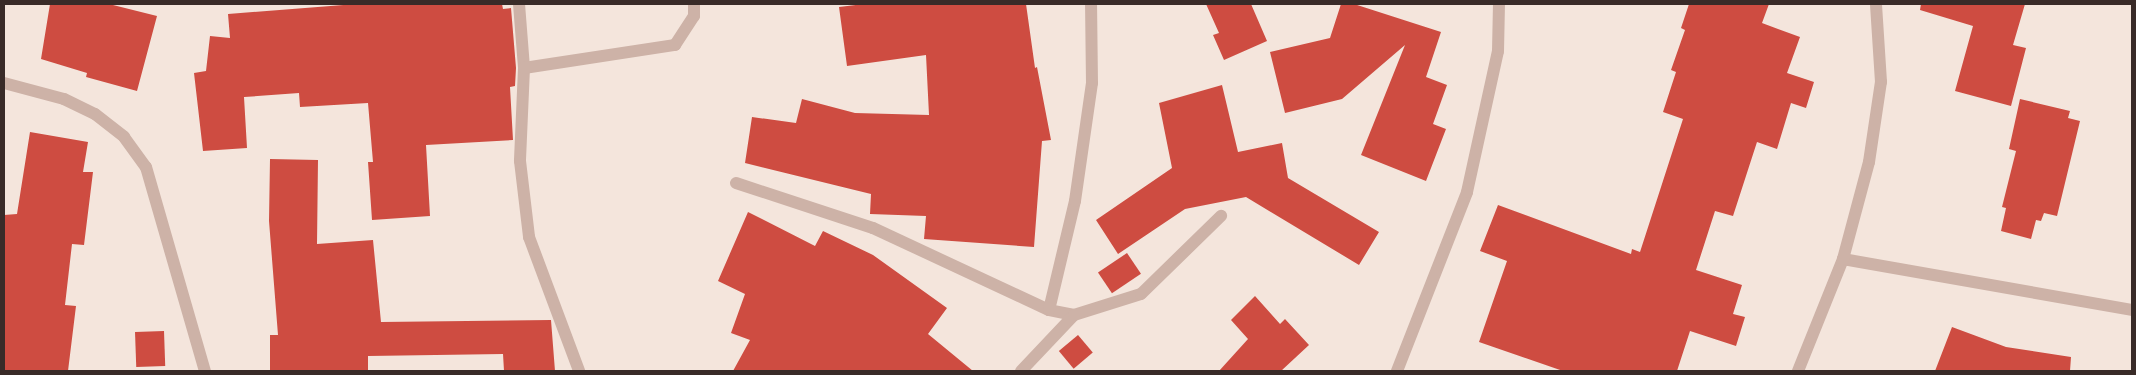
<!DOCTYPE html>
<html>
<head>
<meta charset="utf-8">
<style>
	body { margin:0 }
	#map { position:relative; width:2136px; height:375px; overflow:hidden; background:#f4e5dc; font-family:"Roboto Condensed",sans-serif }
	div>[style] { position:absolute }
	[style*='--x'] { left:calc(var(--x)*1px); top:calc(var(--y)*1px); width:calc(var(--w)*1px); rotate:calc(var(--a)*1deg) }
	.building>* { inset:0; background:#ce4c41; transform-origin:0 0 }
	.street>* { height:12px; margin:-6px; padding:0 6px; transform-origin:6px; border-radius:6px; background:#cdb2a7 }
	span { translate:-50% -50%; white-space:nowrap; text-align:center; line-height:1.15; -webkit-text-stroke:4.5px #fbf0e9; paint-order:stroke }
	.frame { position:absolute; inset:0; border:5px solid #392b28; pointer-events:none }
</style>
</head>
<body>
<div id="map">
	<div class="building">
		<div style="clip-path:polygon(50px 4px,109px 4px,157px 16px,137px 91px,86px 77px,87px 73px,41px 59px)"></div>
		<div style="clip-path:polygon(356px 4px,502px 4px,503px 9px,511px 8px,516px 68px,515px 86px,510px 87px,513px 140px,426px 145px,430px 216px,372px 220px,368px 162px,373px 162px,368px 103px,300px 107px,299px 93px,244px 97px,247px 148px,203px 151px,194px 73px,206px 71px,210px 36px,230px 38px,228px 14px)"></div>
		<div style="clip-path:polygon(864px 4px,1026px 4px,1035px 68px,1037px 67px,1051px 140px,1042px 141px,1034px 247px,924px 239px,926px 216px,870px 214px,871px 194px,745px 163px,752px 117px,796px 123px,802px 99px,855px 113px,929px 115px,926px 55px,847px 66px,839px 7px)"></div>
		<div style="clip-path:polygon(1206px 4px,1251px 4px,1267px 41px,1224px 60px,1213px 35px,1219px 33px)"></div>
		<div style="clip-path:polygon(1341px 4px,1354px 4px,1441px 32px,1426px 77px,1447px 85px,1433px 124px,1446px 129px,1426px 181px,1361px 155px,1405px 45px,1342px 99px,1285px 113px,1270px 52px,1330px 38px)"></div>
		<div style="clip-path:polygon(1689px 4px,1769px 4px,1762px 23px,1800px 37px,1787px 73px,1814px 82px,1806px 108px,1791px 103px,1777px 149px,1757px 142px,1733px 216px,1715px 211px,1696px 270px,1742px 285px,1733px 314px,1745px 317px,1736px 346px,1690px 331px,1677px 371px,1563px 371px,1479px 342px,1507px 261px,1480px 251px,1498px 205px,1631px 254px,1632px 249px,1640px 252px,1683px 119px,1663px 112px,1676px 72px,1671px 70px,1685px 30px,1681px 28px)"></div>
		<div style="clip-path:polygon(1921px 4px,2025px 4px,2013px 45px,2026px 48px,2011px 106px,1955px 91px,1973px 26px,1920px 10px)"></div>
		<div style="clip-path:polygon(1222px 85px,1238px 152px,1282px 143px,1288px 178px,1379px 232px,1359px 265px,1246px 197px,1185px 209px,1118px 254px,1096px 220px,1172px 168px,1159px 103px)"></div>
		<div style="clip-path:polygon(2020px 99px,2070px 111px,2068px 118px,2080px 121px,2057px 216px,2044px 213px,2041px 221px,2036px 220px,2031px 239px,2001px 231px,2006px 208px,2002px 207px,2016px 151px,2009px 149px)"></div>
		<div style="clip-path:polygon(30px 132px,88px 142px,83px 172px,93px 172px,84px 245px,72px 244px,65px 305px,76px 306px,68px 371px,4px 371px,4px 215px,17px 214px)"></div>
		<div style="clip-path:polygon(270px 159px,318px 160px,317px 244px,373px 240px,381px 322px,551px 320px,555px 371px,504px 371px,503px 354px,368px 356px,368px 371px,270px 371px,270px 335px,278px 335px,269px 221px)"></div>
		<div style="clip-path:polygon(748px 212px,815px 246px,823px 231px,873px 255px,947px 308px,928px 334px,973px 371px,733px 371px,750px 340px,731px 333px,745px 294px,718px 281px)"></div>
		<div style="left:1127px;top:253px;width:25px;height:35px;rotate:56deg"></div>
		<div style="clip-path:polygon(1255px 296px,1280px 324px,1285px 319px,1309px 345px,1281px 371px,1219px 371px,1248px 339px,1231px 320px)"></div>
		<div style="clip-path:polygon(1952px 327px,2006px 347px,2071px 357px,2070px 371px,1935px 371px)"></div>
		<div style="left:164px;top:331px;width:35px;height:29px;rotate:88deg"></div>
		<div style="left:1078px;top:335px;width:23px;height:25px;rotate:50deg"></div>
	</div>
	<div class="street">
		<div style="--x:519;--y:4;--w:64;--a:85.5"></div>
		<div style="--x:524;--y:68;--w:93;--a:92.5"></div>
		<div style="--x:520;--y:161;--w:77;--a:83.2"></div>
		<div style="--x:529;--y:237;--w:143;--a:69.5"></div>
		<div style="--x:524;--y:68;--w:153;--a:-8.7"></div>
		<div style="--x:675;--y:45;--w:35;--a:-57"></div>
		<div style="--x:694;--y:16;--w:12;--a:-90"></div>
		<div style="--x:4;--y:83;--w:62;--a:14.9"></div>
		<div style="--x:64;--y:99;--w:34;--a:26"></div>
		<div style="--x:95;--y:114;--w:37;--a:38"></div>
		<div style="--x:124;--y:137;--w:37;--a:54"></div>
		<div style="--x:146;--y:167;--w:212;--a:73.9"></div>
		<div style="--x:736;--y:183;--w:144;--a:18.2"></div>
		<div style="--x:873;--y:228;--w:194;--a:25"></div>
		<div style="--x:1843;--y:259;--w:293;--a:10"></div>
		<div style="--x:1074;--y:315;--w:25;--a:-169"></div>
		<div style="--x:1049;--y:310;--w:112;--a:-76.6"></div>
		<div style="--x:1075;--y:201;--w:119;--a:-81.8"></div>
		<div style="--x:1092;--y:83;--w:79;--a:-90.7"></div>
		<div style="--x:1021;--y:371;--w:77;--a:-46.6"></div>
		<div style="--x:1074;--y:315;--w:70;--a:-17.4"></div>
		<div style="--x:1141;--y:294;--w:112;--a:-44.3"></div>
		<div style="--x:1397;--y:371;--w:192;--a:-68.6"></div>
		<div style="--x:1467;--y:192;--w:144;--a:-77.6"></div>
		<div style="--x:1498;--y:51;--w:47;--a:-88.8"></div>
		<div style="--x:1798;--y:371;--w:121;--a:-68.1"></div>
		<div style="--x:1843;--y:259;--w:100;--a:-75"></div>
		<div style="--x:1869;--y:162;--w:81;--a:-81.5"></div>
		<div style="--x:1881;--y:82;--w:78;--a:-93.7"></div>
	</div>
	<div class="frame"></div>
</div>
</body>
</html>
